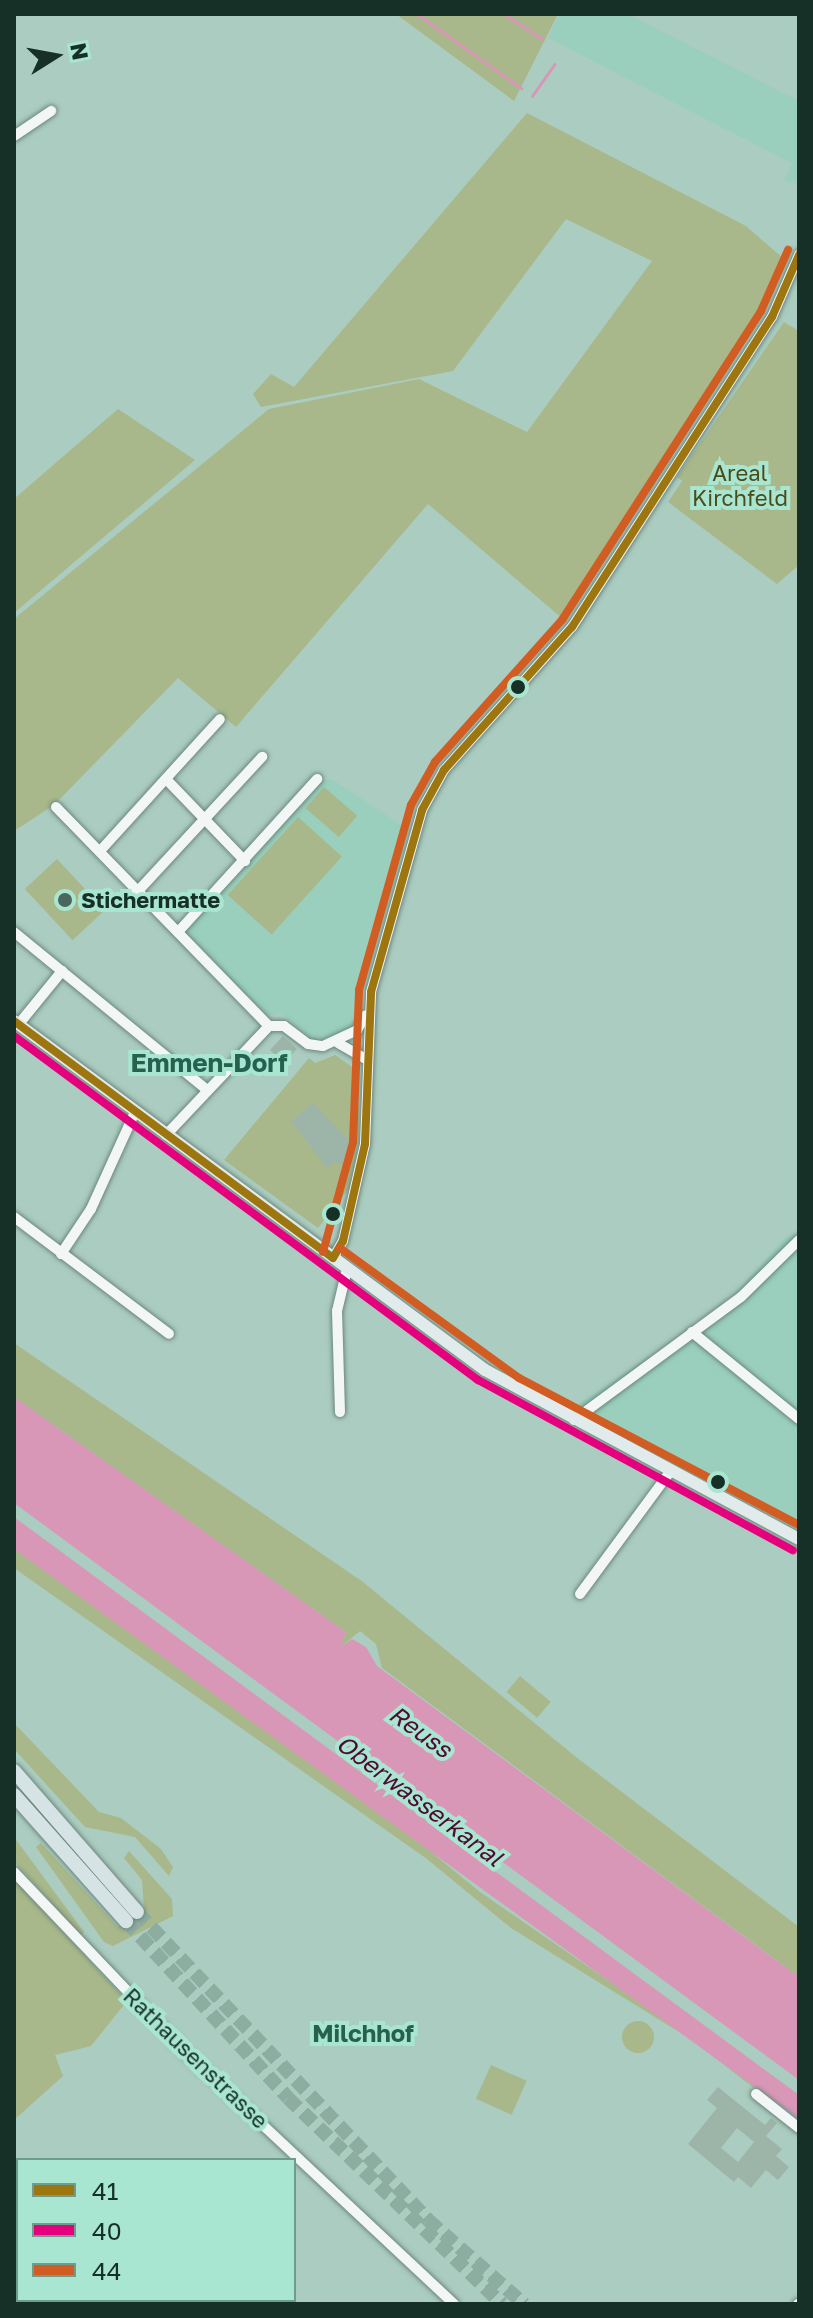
<!DOCTYPE html>
<html>
<head>
<meta charset="utf-8">
<style>
	body { margin:0 }
	#map { position:relative; width:813px; height:2318px; overflow:hidden; background:#abccc0; font-family:"Golos Text",sans-serif }
	div>[style] { position:absolute }
	[style*='--x'] { left:calc(var(--x)*1px); top:calc(var(--y)*1px); width:calc(var(--w)*1px); rotate:calc(var(--a)*1deg) }
	.built>* { inset:0; background:#99cfbc }
	.green>* { inset:0; background:#a8b88a; transform-origin:0 0 }
	.round { border-radius:50% }
	.water>* { inset:0; background:#d997b8 }
	.stream>* { height:3px; margin:-1.5px; padding:0 1.5px; transform-origin:1.5px; border-radius:1.5px; background:#d997b8 }
	.building>* { inset:0; background:#9db5a8; transform-origin:0 0 }
	.highway-tunnel>* { height:14px; margin-top:-7px; transform-origin:0; background:repeating-linear-gradient(90deg,#8dada1 0 14px,transparent 0 21px) }
	.roads { filter:drop-shadow(0 0 2px #6d877e) drop-shadow(0 0 2px #6d877e) }
	.minor>* { height:10px; margin:-5px; padding:0 5px; transform-origin:5px; border-radius:5px; background:#f2f7f6 }
	.major>* { height:12px; margin:-6px; padding:0 6px; transform-origin:6px; border-radius:6px; background:#e1ebec }
	.highway>* { height:14px; margin:-7px; padding:0 7px; transform-origin:7px; border-radius:7px; background:#d6e3e5 }
	.bus-1>* { height:8px; margin:-4px; padding:0 4px; transform-origin:4px; border-radius:4px; background:#9d7610 }
	.bus-2>* { height:8px; margin:-4px; padding:0 4px; transform-origin:4px; border-radius:4px; background:#e5007d }
	.bus-3>* { height:8px; margin:-4px; padding:0 4px; transform-origin:4px; border-radius:4px; background:#d15d23 }
	.dots>* { width:22px; height:22px; translate:-50% -50%; box-sizing:border-box; border:4px solid #a9e6d1; border-radius:50% }
	span { translate:-50% -50%; white-space:nowrap; text-align:center; line-height:1.15; -webkit-text-stroke:8px #a9e6d1; paint-order:stroke }
	.park-label { font-size:22px; color:#4a4c1a }
	.poi-label { font-size:22px; color:#162f27; font-weight:700 }
	.left { translate:0 -50%; text-align:left }
	.street-label { font-size:22px; color:#162f27 }
	.water-label { font-size:24px; color:#4f0b32; font-style:italic }
	.neighbourhood-label { font-size:24px; color:#26614f; font-weight:700 }
	.quarter-label { font-size:26px; color:#26614f; font-weight:700 }
	.frame { position:absolute; inset:0; border:16px solid #162f27; pointer-events:none }
	.legend { position:absolute; left:16px; top:2158px; width:280px; height:144px; box-sizing:border-box; background:#a9e6d1; border:2px solid #6e9d8d; margin:0; padding:10px 14px; list-style:none; font-size:24px; color:#162f27 }
	.legend li { display:flex; align-items:center; gap:16px; height:40px }
	.legend b { width:40px; border:2px solid #6e9d8d }
	.north { position:absolute; left:16px; top:16px; width:80px; height:80px; -webkit-text-stroke:6px #a9e6d1; paint-order:stroke; rotate:79deg; font-size:22px; font-weight:700; line-height:32px; text-align:center; color:#162f27 }
	.north::after { content:''; display:block; margin:auto; width:28px; height:36px; background:#162f27; clip-path:polygon(50% 0,100% 100%,50% 72%,0 100%) }
</style>
</head>
<body>
<div id="map">
	<div class="built">
		<div style="clip-path:polygon(560px 14px,627px 14px,799px 101px,799px 184px,784px 181px,792px 163px,548px 38px)"></div>
		<div style="clip-path:polygon(321px 779px,333px 780px,409px 830px,358px 1013px,350px 1030px,328px 1041px,314px 1041px,281px 1013px,266px 1015px,182px 933px)"></div>
		<div style="clip-path:polygon(799px 1233px,799px 1525px,573px 1408px,723px 1307px,786px 1237px)"></div>
	</div>
	<div class="green">
		<div style="clip-path:polygon(396px 14px,469px 16px,558px 14px,514px 101px)"></div>
		<div style="clip-path:polygon(527px 113px,746px 226px,784px 259px,757px 321px,563px 619px,428px 504px,236px 727px,178px 678px,54px 805px,14px 831px,14px 619px,269px 409px,419px 379px,527px 432px,652px 261px,566px 219px,453px 371px,261px 407px,253px 394px,271px 374px,294px 387px)"></div>
		<div style="clip-path:polygon(784px 322px,799px 331px,799px 565px,777px 584px,668px 502px,682px 481px,677px 477px)"></div>
		<div style="clip-path:polygon(118px 409px,195px 460px,14px 613px,14px 499px)"></div>
		<div style="left:324px;top:787px;width:44px;height:28px;rotate:41deg"></div>
		<div style="left:298px;top:817px;width:59px;height:105px;rotate:42deg"></div>
		<div style="left:57px;top:859px;width:70px;height:44px;rotate:47deg"></div>
		<div style="clip-path:polygon(335px 1055px,358px 1071px,352px 1099px,359px 1109px,359px 1139px,350px 1187px,318px 1228px,224px 1160px,309px 1058px,315px 1063px)"></div>
		<div style="clip-path:polygon(14px 1343px,363px 1582px,576px 1757px,799px 1927px,799px 1977px,382px 1668px,376px 1644px,360px 1631px,341px 1647px,346px 1632px,14px 1397px)"></div>
		<div style="clip-path:polygon(14px 1549px,396px 1823px,480px 1892px,709px 2050px,799px 2123px,692px 2040px,511px 1928px,427px 1859px,14px 1568px)"></div>
		<div style="left:520px;top:1676px;width:40px;height:21px;rotate:40deg"></div>
		<div style="clip-path:polygon(14px 1723px,99px 1812px,121px 1818px,161px 1849px,173px 1867px,169px 1876px,135px 1837px,85px 1827px,14px 1749px)"></div>
		<div style="clip-path:polygon(14px 1837px,84px 1932px,81px 1936px,14px 1861px)"></div>
		<div style="clip-path:polygon(41px 1843px,118px 1927px,144px 1909px,142px 1880px,124px 1858px,129px 1851px,172px 1899px,173px 1916px,113px 1946px,104px 1942px,36px 1847px)"></div>
		<div style="clip-path:polygon(14px 1879px,127px 2001px,91px 2046px,55px 2055px,63px 2076px,14px 2120px)"></div>
		<div class="round" style="left:622px;top:2021px;width:32px;height:32px"></div>
		<div style="left:491px;top:2065px;width:39px;height:37px;rotate:24deg"></div>
	</div>
	<div class="water">
		<div style="clip-path:polygon(14px 1397px,346px 1632px,341px 1647px,352px 1639px,366px 1647px,377px 1666px,799px 1977px,799px 2080px,14px 1503px)"></div>
		<div style="clip-path:polygon(14px 1517px,799px 2095px,799px 2119px,14px 1549px)"></div>
	</div>
	<div class="stream">
		<div style="--x:417;--y:14;--w:128;--a:35.4"></div>
		<div style="--x:504;--y:14;--w:45;--a:33.3"></div>
		<div style="--x:532;--y:96;--w:39;--a:-55"></div>
	</div>
	<div class="building">
		<div style="left:283px;top:1036px;width:19px;height:19px;rotate:43deg"></div>
		<div style="clip-path:polygon(313px 1103px,354px 1145px,346px 1166px,335px 1162px,327px 1168px,291px 1121px)"></div>
		<div style="clip-path:polygon(evenodd,718px 2087px,765px 2125px,771px 2118px,777px 2123px,766px 2136px,782px 2149px,776px 2156px,789px 2167px,778px 2180px,766px 2170px,751px 2188px,738px 2177px,734px 2182px,688px 2144px,717px 2108px,707px 2100px,718px 2087px,737px 2128px,754px 2142px,738px 2162px,721px 2148px,737px 2128px)"></div>
	</div>
	<div class="highway-tunnel">
		<div style="--x:137;--y:1912;--w:424;--a:46.6"></div>
		<div style="--x:428;--y:2220;--w:128;--a:41.2"></div>
		<div style="--x:126;--y:1921;--w:240;--a:47.5"></div>
		<div style="--x:288;--y:2098;--w:297;--a:43.9"></div>
	</div>
	<div class="roads">
		<div class="minor">
			<div style="--x:14;--y:136;--w:45;--a:-34"></div>
			<div style="--x:166;--y:779;--w:114;--a:46.1"></div>
			<div style="--x:56;--y:807;--w:305;--a:45.8"></div>
			<div style="--x:100;--y:851;--w:178;--a:-47.7"></div>
			<div style="--x:138;--y:891;--w:183;--a:-47.2"></div>
			<div style="--x:14;--y:932;--w:249;--a:39.3"></div>
			<div style="--x:178;--y:932;--w:207;--a:-47.7"></div>
			<div style="--x:18;--y:1025;--w:70;--a:-50.8"></div>
			<div style="--x:269;--y:1026;--w:15;--a:0"></div>
			<div style="--x:284;--y:1026;--w:30;--a:37"></div>
			<div style="--x:308;--y:1044;--w:15;--a:8"></div>
			<div style="--x:323;--y:1046;--w:38;--a:-25"></div>
			<div style="--x:357;--y:1030;--w:17;--a:-59"></div>
			<div style="--x:338;--y:1043;--w:32;--a:30"></div>
			<div style="--x:166;--y:1135;--w:150;--a:-46.6"></div>
			<div style="--x:14;--y:1217;--w:194;--a:37"></div>
			<div style="--x:61;--y:1254;--w:54;--a:-56.3"></div>
			<div style="--x:91;--y:1209;--w:107;--a:-65.6"></div>
			<div style="--x:333;--y:1258;--w:20;--a:-60"></div>
			<div style="--x:343;--y:1241;--w:99;--a:-77.2"></div>
			<div style="--x:365;--y:1144;--w:152;--a:-87.7"></div>
			<div style="--x:371;--y:992;--w:189;--a:-74.3"></div>
			<div style="--x:422;--y:810;--w:46;--a:-61.2"></div>
			<div style="--x:444;--y:770;--w:192;--a:-48.2"></div>
			<div style="--x:572;--y:627;--w:369;--a:-57.2"></div>
			<div style="--x:772;--y:317;--w:68;--a:-66.5"></div>
			<div style="--x:692;--y:1332;--w:138;--a:39.1"></div>
			<div style="--x:340;--y:1412;--w:101;--a:-91.7"></div>
			<div style="--x:337;--y:1311;--w:43;--a:-76.6"></div>
			<div style="--x:574;--y:1420;--w:207;--a:-36.4"></div>
			<div style="--x:741;--y:1297;--w:81;--a:-44.5"></div>
			<div style="--x:580;--y:1594;--w:152;--a:-53.6"></div>
			<div style="--x:14;--y:1872;--w:253;--a:46.4"></div>
			<div style="--x:188;--y:2055;--w:364;--a:43.1"></div>
			<div style="--x:756;--y:2094;--w:55;--a:38.3"></div>
			<div style="--x:798;--y:2304;--w:1;--a:0"></div>
		</div>
		<div class="major">
			<div style="--x:14;--y:1021;--w:586;--a:36.54"></div>
			<div style="--x:485;--y:1370;--w:357;--a:28.3"></div>
		</div>
		<div class="highway">
			<div style="--x:14;--y:1771;--w:187;--a:48.9"></div>
			<div style="--x:14;--y:1795;--w:169;--a:48.4"></div>
		</div>
	</div>
	<div class="bus-1">
		<div style="--x:14;--y:1021;--w:397;--a:36.6"></div>
		<div style="--x:333;--y:1258;--w:20;--a:-60"></div>
		<div style="--x:343;--y:1241;--w:99;--a:-77.2"></div>
		<div style="--x:365;--y:1144;--w:152;--a:-87.7"></div>
		<div style="--x:371;--y:992;--w:189;--a:-74.3"></div>
		<div style="--x:422;--y:810;--w:46;--a:-61.2"></div>
		<div style="--x:444;--y:770;--w:192;--a:-48.2"></div>
		<div style="--x:572;--y:627;--w:369;--a:-57.2"></div>
		<div style="--x:772;--y:317;--w:68;--a:-66.5"></div>
	</div>
	<div class="bus-2">
		<div style="--x:14;--y:1036;--w:578;--a:36.55"></div>
		<div style="--x:478;--y:1380;--w:358;--a:28.4"></div>
	</div>
	<div class="bus-3">
		<div style="--x:340;--y:1248;--w:221;--a:36"></div>
		<div style="--x:519;--y:1378;--w:316;--a:27.7"></div>
		<div style="--x:323;--y:1252;--w:114;--a:-74.7"></div>
		<div style="--x:353;--y:1142;--w:152;--a:-87.7"></div>
		<div style="--x:359;--y:990;--w:192;--a:-74.3"></div>
		<div style="--x:411;--y:805;--w:49;--a:-60.8"></div>
		<div style="--x:435;--y:762;--w:191;--a:-48.2"></div>
		<div style="--x:562;--y:620;--w:368;--a:-57.2"></div>
		<div style="--x:761;--y:311;--w:67;--a:-66.1"></div>
	</div>
	<div class="dots">
		<div style="left:518px;top:687px;background:#162f27"></div>
		<div style="left:65px;top:900px;background:#4a665d"></div>
		<div style="left:333px;top:1214px;background:#162f27"></div>
		<div style="left:718px;top:1482px;background:#162f27"></div>
	</div>
	<div class="park-label">
		<span style="left:740px;top:485px">Areal<br>Kirchfeld</span>
	</div>
	<div class="poi-label">
		<span class="left" style="left:81px;top:900px">Stichermatte</span>
	</div>
	<div class="street-label">
		<span style="left:196px;top:2058px;rotate:44deg">Rathausenstrasse</span>
	</div>
	<div class="water-label">
		<span style="left:421px;top:1731px;rotate:36deg">Reuss</span>
		<span style="left:420px;top:1800px;rotate:37deg">Oberwasserkanal</span>
	</div>
	<div class="neighbourhood-label">
		<span style="left:363px;top:2033px">Milchhof</span>
	</div>
	<div class="quarter-label">
		<span style="left:209px;top:1063px">Emmen-Dorf</span>
	</div>
	<div class="frame"></div>
	<ul class="legend">
	<li><b style="height:10px;background:#9d7610"></b>41</li>
	<li><b style="height:10px;background:#e5007d"></b>40</li>
	<li><b style="height:10px;background:#d15d23"></b>44</li>
	</ul>
	<div class="north">N</div>
</div>
</body>
</html>
